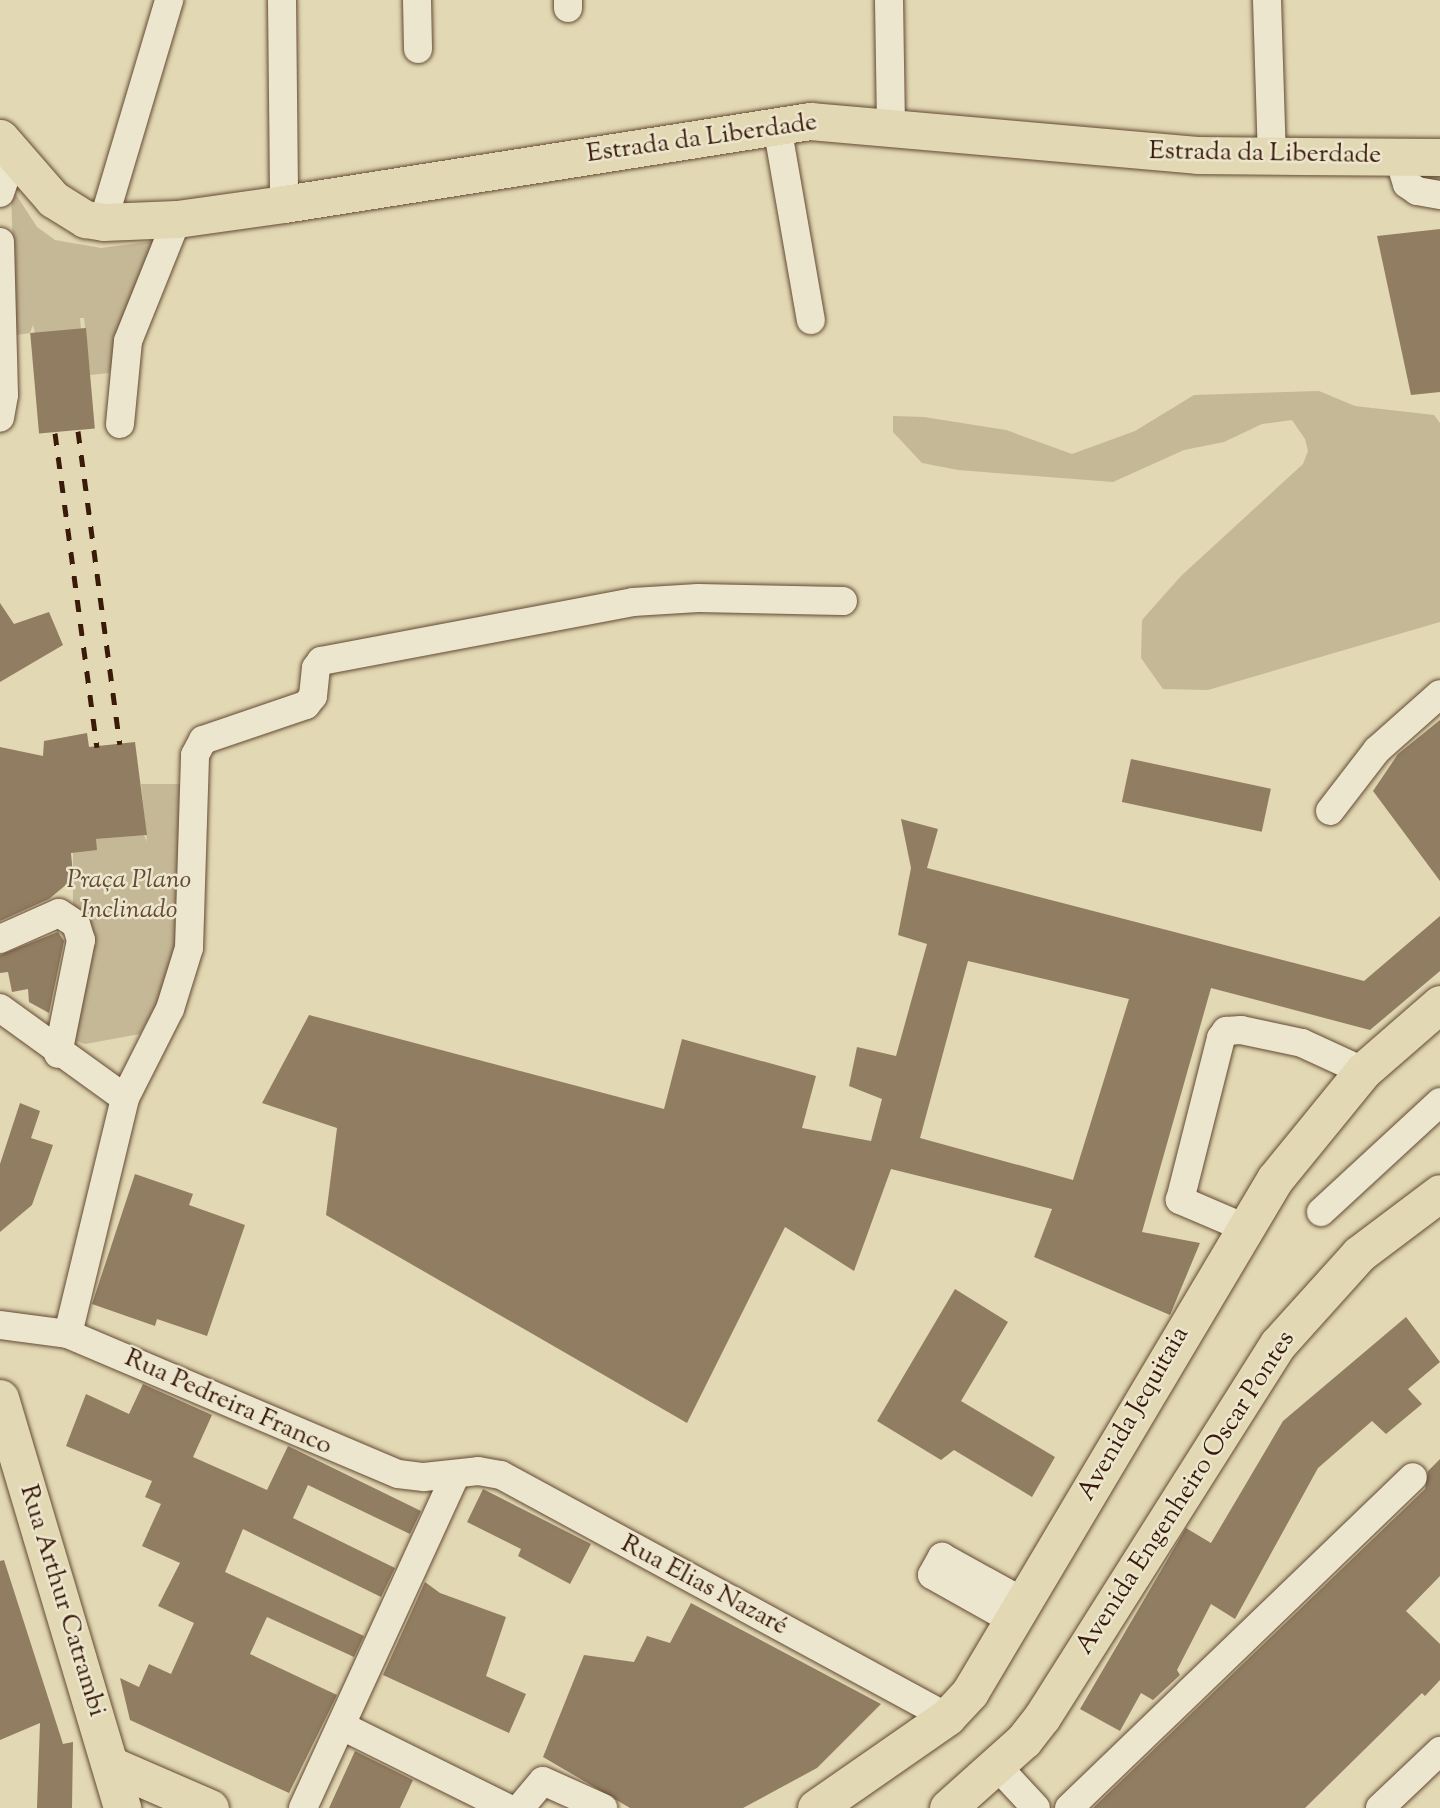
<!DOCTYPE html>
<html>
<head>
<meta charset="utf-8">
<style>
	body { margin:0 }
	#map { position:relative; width:1440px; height:1808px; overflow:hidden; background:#e2d8b3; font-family:"Sorts Mill Goudy",serif }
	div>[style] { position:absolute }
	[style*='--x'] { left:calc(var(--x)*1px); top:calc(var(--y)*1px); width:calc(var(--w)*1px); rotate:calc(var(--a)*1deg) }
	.green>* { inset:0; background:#c5b896 }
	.building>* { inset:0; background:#917d61; transform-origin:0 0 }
	.roads { filter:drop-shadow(0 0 2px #644a34) drop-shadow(0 0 2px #644a34) }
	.minor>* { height:28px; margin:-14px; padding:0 14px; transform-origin:14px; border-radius:14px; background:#ece6ce }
	.major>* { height:37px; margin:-18.5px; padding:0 18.5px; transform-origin:18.5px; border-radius:18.5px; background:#e2d8b3 }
	.rail>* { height:5px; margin-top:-2.5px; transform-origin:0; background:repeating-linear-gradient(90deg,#3a1a09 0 12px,transparent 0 24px) }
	span { translate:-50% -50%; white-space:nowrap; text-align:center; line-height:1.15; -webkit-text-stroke:5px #ece6ce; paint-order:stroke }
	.street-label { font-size:26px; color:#3a1a09 }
	.park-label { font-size:26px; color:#644933; font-style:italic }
</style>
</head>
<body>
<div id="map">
	<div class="green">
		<div style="clip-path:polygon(11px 193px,15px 193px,37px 227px,55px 240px,101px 248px,162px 240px,109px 373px,90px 375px,84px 318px,80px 318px,81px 329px,35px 333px,33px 325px,30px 333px,16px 335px)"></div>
		<div style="clip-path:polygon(1319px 391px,1355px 406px,1434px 415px,1440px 423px,1440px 622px,1208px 690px,1163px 689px,1141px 658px,1142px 620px,1181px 576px,1303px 464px,1308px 451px,1305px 439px,1292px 420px,1262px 424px,1224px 442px,1184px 450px,1113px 482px,958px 470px,922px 463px,893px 432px,893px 416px,924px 417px,1006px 430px,1072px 454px,1135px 431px,1194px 395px)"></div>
		<div style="clip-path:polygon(141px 784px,185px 784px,175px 970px,140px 1034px,85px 1044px,73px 1040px,73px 830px,96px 839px,144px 835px,147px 842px)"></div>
	</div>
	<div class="building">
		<div style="clip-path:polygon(1440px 229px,1440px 392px,1411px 395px,1377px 236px)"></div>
		<div style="left:86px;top:328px;width:101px;height:56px;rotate:85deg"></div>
		<div style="clip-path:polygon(0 603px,14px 624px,49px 612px,63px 645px,0 682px)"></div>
		<div style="clip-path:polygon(1440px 720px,1440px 881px,1373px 791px,1398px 754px)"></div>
		<div style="clip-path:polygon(87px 733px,89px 747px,135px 742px,147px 835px,96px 839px,97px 850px,71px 853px,73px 875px,67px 884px,49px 899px,0 921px,0 747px,43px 756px,44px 741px)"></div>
		<div style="left:1131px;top:759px;width:143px;height:44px;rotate:12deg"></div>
		<div style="clip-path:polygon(evenodd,901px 819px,938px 829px,927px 868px,1364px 981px,1440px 916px,1440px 971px,1370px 1030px,1211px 988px,1142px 1232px,1200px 1243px,1170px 1315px,1034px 1257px,1052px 1209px,891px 1169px,854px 1271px,785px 1227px,687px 1423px,326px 1215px,337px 1128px,262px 1103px,309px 1015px,664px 1109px,682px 1039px,816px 1076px,802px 1128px,871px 1141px,882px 1099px,849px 1086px,857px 1047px,896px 1056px,927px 944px,898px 935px,911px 868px,901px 819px,968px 961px,1129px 999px,1073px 1180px,920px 1138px,968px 961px)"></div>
		<div style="clip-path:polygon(58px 932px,64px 941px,49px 1013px,29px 1002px,28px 989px,12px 992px,8px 972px,0 973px,0 955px)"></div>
		<div style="clip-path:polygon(20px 1103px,40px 1111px,31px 1138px,53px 1145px,32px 1205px,0 1232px,0 1164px)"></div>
		<div style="clip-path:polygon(135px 1174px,193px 1194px,189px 1205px,245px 1225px,207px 1336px,157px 1319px,155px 1326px,92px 1304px)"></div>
		<div style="clip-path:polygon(955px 1289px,1008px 1322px,961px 1401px,1055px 1457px,1032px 1497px,954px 1450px,941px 1460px,877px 1421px)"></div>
		<div style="clip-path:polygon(1406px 1317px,1440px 1362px,1408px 1389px,1422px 1404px,1386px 1434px,1372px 1421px,1318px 1468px,1235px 1619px,1211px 1604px,1177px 1670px,1180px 1675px,1153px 1700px,1141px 1693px,1120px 1731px,1080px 1709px,1186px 1528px,1211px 1543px,1283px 1421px)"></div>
		<div style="clip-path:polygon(143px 1384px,212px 1415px,193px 1457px,267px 1490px,288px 1446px,421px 1511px,410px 1534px,308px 1485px,293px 1518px,395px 1568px,381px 1597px,243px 1529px,225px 1572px,364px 1636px,354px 1657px,267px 1617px,250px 1654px,337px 1695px,289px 1793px,130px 1720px,120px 1678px,139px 1687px,149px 1664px,171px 1674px,194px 1623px,158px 1606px,180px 1563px,142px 1546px,161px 1504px,145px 1497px,152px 1481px,66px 1446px,86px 1394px,129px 1414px)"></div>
		<div style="clip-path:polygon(1440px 1459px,1440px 1576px,1406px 1611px,1440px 1644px,1440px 1680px,1425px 1696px,1422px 1693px,1305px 1808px,1093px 1808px,1425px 1489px,1428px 1471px)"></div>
		<div style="clip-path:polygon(483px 1489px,591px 1544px,570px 1584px,518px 1556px,521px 1549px,467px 1522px)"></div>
		<div style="clip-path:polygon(4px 1560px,63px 1744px,73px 1742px,72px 1808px,37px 1808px,40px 1723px,0 1740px,0 1561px)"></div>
		<div style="clip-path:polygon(425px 1582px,440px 1593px,506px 1617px,486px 1676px,526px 1694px,509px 1733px,383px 1675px)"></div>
		<div style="clip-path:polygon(691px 1603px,881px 1704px,817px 1768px,743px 1808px,630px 1808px,543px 1757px,584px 1655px,634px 1662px,647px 1636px,670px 1643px)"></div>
		<div style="clip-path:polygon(355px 1751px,413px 1780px,400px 1808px,329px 1808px)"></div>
	</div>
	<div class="roads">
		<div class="minor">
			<div style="--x:282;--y:0;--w:204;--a:89.4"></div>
			<div style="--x:417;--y:0;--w:49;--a:88.8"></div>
			<div style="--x:568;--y:0;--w:8;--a:90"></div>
			<div style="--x:889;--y:0;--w:126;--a:89.1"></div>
			<div style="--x:1267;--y:0;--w:156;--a:88.2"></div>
			<div style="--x:777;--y:126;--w:197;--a:80.1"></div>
			<div style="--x:1399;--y:158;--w:27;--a:73"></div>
			<div style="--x:1407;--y:184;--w:12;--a:35"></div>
			<div style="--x:1417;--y:191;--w:23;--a:10"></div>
			<div style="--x:0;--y:193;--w:40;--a:-71.1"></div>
			<div style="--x:103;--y:222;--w:232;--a:-73.4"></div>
			<div style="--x:0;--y:242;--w:153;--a:88.5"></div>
			<div style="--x:4;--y:395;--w:23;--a:100"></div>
			<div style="--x:120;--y:424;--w:83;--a:-84.5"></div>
			<div style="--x:128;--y:341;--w:131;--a:-68.1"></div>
			<div style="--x:1330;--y:811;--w:77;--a:-52.4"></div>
			<div style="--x:1377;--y:750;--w:84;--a:-41.6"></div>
			<div style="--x:0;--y:939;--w:64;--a:-23.8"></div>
			<div style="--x:59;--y:913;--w:20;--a:33"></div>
			<div style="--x:76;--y:924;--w:17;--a:73"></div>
			<div style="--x:81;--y:940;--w:116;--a:101.4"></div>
			<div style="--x:0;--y:1008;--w:154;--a:35.8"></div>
			<div style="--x:1321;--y:1212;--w:162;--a:-42.7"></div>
			<div style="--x:1243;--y:1227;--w:69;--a:-156.8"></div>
			<div style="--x:1180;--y:1200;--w:167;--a:-75.8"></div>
			<div style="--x:1221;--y:1038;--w:9;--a:-54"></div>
			<div style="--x:1226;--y:1031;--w:15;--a:-4"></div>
			<div style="--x:1241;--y:1030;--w:62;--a:12"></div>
			<div style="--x:1302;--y:1043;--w:67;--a:24.7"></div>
			<div style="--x:0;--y:1325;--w:69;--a:7.5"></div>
			<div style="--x:68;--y:1334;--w:358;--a:23"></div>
			<div style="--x:398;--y:1474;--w:26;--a:7"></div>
			<div style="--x:424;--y:1477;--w:54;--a:-6.3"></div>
			<div style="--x:478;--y:1471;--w:23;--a:10"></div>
			<div style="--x:501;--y:1475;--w:507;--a:28.48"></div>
			<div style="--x:68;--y:1334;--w:243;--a:-76.4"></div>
			<div style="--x:125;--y:1098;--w:100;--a:-63.2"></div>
			<div style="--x:170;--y:1009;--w:64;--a:-72.7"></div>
			<div style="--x:189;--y:948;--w:193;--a:-88.2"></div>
			<div style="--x:195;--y:755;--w:17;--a:-62"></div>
			<div style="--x:203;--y:740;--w:109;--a:-18.8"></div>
			<div style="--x:306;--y:705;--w:11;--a:-52"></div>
			<div style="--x:313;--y:696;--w:28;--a:-84"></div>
			<div style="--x:316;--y:668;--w:9;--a:-54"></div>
			<div style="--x:321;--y:661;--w:318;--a:-10.7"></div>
			<div style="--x:633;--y:602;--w:65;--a:-3.5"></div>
			<div style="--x:698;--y:598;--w:145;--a:1.2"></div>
			<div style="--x:1014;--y:1621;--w:94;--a:-150.7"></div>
			<div style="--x:932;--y:1575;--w:21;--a:-61"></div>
			<div style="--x:942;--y:1557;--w:95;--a:29"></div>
			<div style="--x:342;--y:1726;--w:184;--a:26.4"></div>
			<div style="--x:997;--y:1766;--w:57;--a:47.1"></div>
			<div style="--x:303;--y:1808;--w:367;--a:-65.4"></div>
			<div style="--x:520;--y:1808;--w:35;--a:-50"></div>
			<div style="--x:543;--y:1781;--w:66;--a:24.2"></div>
			<div style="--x:1069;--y:1808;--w:477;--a:-43.9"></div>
			<div style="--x:1380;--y:1808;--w:83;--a:-43.5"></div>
		</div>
		<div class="major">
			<div style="--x:0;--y:138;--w:81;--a:49"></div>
			<div style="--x:53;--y:199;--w:38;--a:32"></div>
			<div style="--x:85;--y:219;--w:18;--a:9"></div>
			<div style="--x:103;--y:222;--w:74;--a:-2.3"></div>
			<div style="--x:177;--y:219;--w:108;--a:-8"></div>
			<div style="--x:284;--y:204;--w:533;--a:-8.97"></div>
			<div style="--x:810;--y:121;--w:388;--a:5"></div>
			<div style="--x:1197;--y:155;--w:243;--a:0.5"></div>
			<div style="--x:0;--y:1398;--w:428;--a:73.4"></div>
			<div style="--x:111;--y:1765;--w:108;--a:23.5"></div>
			<div style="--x:816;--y:1808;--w:160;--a:-34.8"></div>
			<div style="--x:947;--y:1717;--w:34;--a:-47"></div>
			<div style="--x:970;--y:1692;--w:597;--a:-59.27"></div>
			<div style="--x:1275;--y:1179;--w:139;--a:-50.8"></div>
			<div style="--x:1363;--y:1071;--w:102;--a:-41"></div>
			<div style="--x:948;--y:1808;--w:102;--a:-41.8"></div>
			<div style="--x:1024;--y:1740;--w:29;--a:-52"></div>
			<div style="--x:1042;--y:1717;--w:441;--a:-57.7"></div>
			<div style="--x:1278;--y:1344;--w:121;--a:-48"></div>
			<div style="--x:1359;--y:1254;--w:101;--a:-37"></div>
		</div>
	</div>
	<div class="rail">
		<div style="--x:78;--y:431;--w:316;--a:82.4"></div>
		<div style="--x:55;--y:433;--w:317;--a:82.4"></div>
	</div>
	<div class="street-label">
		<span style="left:702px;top:139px;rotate:-8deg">Estrada da Liberdade</span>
		<span style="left:1265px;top:154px;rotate:1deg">Estrada da Liberdade</span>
		<span style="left:228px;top:1403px;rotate:24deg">Rua Pedreira Franco</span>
		<span style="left:1134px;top:1414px;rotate:-60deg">Avenida Jequitaia</span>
		<span style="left:1186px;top:1493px;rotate:-57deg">Avenida Engenheiro Oscar Pontes</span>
		<span style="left:704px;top:1586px;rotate:28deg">Rua Elias Nazaré</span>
		<span style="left:62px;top:1601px;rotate:73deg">Rua Arthur Catrambi</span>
	</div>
	<div class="park-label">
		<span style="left:129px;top:896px">Praça Plano<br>Inclinado</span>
	</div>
</div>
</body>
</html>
